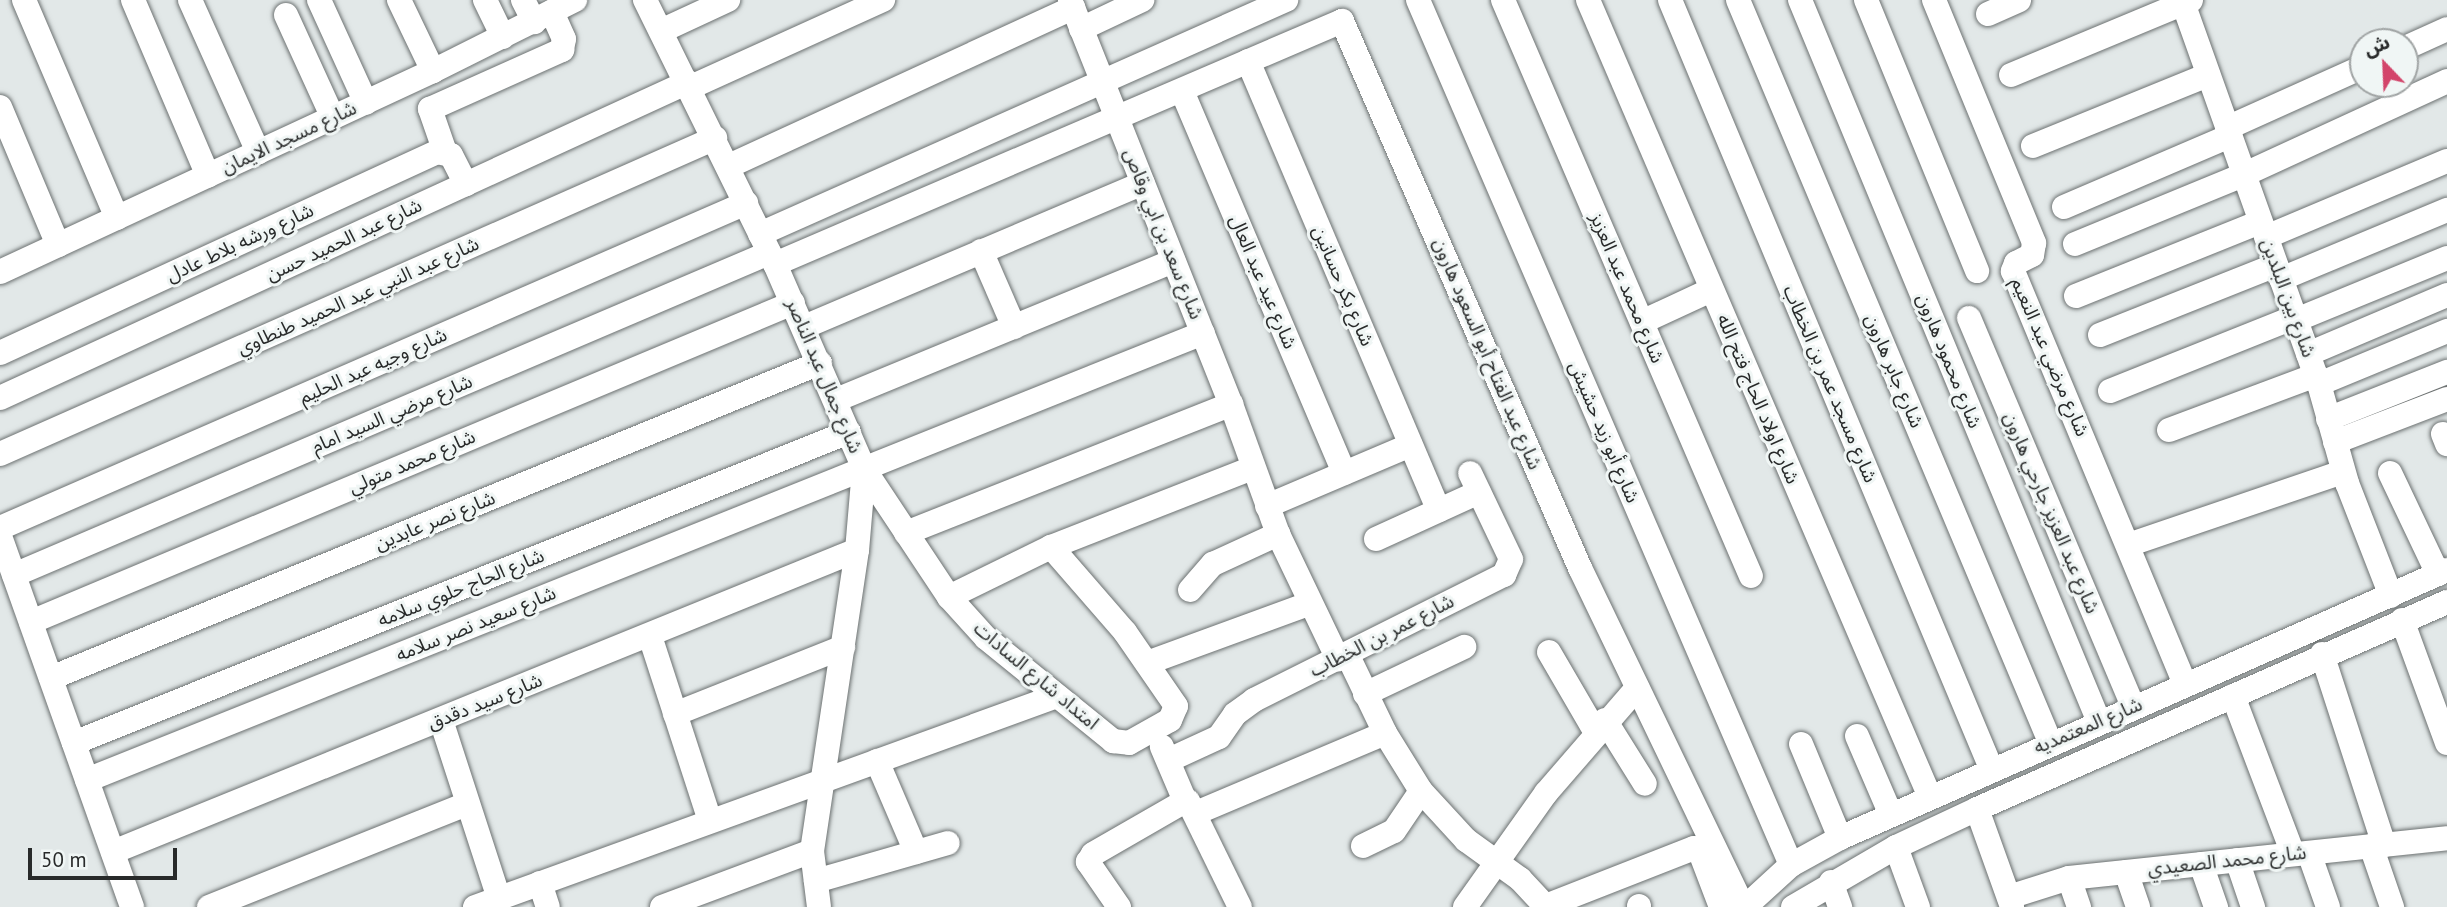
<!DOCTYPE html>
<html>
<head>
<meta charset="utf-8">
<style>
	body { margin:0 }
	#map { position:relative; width:2447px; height:907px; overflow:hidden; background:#e2e8e8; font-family:"PT Sans","Noto Sans Arabic",sans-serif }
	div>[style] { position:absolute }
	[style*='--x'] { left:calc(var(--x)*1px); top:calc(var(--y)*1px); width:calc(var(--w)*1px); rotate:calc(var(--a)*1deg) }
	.roads { filter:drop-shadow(0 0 2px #6c7171) drop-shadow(0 0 2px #6c7171) }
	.street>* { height:24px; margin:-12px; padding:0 12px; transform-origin:12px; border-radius:12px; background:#fff }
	span { translate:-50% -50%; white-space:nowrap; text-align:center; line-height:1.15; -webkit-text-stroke:6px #f0f6f5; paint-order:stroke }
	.street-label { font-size:19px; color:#282a2a }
	.north { position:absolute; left:2349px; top:28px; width:70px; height:70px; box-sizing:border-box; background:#f0f6f5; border:2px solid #a0a4a4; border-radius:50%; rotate:337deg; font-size:19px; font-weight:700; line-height:28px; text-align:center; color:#282a2a }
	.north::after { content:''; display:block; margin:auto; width:24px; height:32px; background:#d3446a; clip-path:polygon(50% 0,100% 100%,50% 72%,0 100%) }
	.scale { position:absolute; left:28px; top:848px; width:149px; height:32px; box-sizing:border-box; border:4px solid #282a2a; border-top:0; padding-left:9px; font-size:21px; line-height:24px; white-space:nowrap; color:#282a2a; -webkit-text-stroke:5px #f0f6f5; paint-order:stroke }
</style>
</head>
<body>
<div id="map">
	<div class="roads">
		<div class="street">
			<div style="--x:24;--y:0;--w:237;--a:66.9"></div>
			<div style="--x:133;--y:0;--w:191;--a:66.9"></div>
			<div style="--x:190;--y:0;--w:167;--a:65.9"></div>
			<div style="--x:319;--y:0;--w:113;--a:65.5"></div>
			<div style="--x:399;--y:0;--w:79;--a:64.4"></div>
			<div style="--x:485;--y:0;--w:41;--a:64.1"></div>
			<div style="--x:523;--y:0;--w:25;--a:63"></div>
			<div style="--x:645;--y:0;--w:294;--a:63.8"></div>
			<div style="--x:775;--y:264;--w:223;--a:66.5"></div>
			<div style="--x:864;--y:469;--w:81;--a:94.9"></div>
			<div style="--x:857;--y:550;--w:304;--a:98.5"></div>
			<div style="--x:812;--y:851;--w:56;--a:82.9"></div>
			<div style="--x:1070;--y:0;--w:435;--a:68.3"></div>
			<div style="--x:1231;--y:404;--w:138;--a:70.1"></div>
			<div style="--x:1278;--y:534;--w:139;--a:64.4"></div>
			<div style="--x:1418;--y:0;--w:942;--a:66.67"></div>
			<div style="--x:1503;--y:0;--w:627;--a:66.71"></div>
			<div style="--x:1588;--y:0;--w:867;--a:66.78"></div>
			<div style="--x:1670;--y:0;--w:832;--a:67.32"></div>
			<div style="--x:1738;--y:0;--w:805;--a:67.19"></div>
			<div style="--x:1800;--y:0;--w:781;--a:67.5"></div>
			<div style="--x:1866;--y:0;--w:293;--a:67.7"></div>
			<div style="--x:1934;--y:0;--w:263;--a:67.6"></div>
			<div style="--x:2034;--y:243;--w:12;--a:99"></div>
			<div style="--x:2032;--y:255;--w:18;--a:153"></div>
			<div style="--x:2016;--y:263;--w:9;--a:111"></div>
			<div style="--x:2013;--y:271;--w:447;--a:67.4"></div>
			<div style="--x:2182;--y:0;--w:408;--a:70.4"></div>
			<div style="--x:2319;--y:384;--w:103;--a:74.2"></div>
			<div style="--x:2347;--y:483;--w:121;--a:68.7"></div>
			<div style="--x:1988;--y:14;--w:34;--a:-24"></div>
			<div style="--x:286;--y:15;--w:113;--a:65.5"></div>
			<div style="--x:1081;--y:29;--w:68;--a:-25.4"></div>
			<div style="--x:661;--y:31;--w:74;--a:-24.8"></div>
			<div style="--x:2405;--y:48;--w:46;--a:-24.3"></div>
			<div style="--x:1248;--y:61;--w:488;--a:67"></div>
			<div style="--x:2011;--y:75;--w:195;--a:-22.6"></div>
			<div style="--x:691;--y:87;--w:211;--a:-24.4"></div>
			<div style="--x:1182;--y:91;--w:415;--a:67"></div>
			<div style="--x:0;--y:107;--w:150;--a:67.2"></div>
			<div style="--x:2227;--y:128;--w:149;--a:-24.2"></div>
			<div style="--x:2033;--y:146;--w:189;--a:-22.1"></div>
			<div style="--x:445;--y:152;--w:46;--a:-109.2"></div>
			<div style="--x:430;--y:109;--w:145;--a:-24.1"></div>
			<div style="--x:562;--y:50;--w:11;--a:-80"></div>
			<div style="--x:564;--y:39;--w:30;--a:-114"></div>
			<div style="--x:729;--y:166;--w:379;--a:-24.7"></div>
			<div style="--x:2064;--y:207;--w:181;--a:-23.2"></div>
			<div style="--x:760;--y:234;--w:576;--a:-23.98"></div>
			<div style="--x:2266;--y:237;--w:196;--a:-22.8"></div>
			<div style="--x:2075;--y:244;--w:182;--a:-22.3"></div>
			<div style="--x:2243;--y:175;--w:225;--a:-24.7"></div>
			<div style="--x:981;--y:251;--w:83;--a:66.5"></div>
			<div style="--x:775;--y:264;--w:617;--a:-23.2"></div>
			<div style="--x:1342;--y:21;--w:597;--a:66.49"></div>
			<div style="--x:1580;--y:568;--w:376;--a:64.3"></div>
			<div style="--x:0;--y:272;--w:477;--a:-24.9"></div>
			<div style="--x:433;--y:71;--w:159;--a:-26.6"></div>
			<div style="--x:2281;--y:279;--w:180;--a:-22.6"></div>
			<div style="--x:2076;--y:296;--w:198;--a:-21.9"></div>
			<div style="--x:1969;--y:318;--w:422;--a:67.1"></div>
			<div style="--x:2296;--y:320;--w:163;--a:-22.3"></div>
			<div style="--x:1642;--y:322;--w:76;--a:-24.9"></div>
			<div style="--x:804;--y:327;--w:368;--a:-23"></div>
			<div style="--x:2100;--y:335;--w:189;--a:-21.7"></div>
			<div style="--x:0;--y:353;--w:481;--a:-24.7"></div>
			<div style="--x:437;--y:152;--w:14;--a:12"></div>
			<div style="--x:451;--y:155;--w:33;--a:63"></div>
			<div style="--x:2308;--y:354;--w:151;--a:-23"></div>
			<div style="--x:2319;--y:384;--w:139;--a:-22.5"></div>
			<div style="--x:2110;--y:391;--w:199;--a:-21.8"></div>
			<div style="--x:0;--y:398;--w:757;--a:-24.67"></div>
			<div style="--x:836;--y:400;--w:365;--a:-22.4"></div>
			<div style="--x:2328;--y:419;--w:128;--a:-21.6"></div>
			<div style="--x:2169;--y:430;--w:157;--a:-20.5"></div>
			<div style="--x:2443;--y:434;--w:11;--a:68"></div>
			<div style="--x:2335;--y:442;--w:120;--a:-21"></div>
			<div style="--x:0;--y:454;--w:782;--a:-23.84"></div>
			<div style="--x:864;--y:469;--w:154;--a:56.4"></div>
			<div style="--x:949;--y:597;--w:55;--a:47.9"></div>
			<div style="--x:986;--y:638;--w:164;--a:39"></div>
			<div style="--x:1113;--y:741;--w:16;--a:7"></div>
			<div style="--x:1129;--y:743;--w:47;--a:-29.3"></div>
			<div style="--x:1170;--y:720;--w:15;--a:-67"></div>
			<div style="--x:1176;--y:706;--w:90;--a:-124.6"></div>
			<div style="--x:1125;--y:632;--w:113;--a:-131"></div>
			<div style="--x:2390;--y:473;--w:112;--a:64.6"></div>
			<div style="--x:1267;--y:506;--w:156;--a:-23"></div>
			<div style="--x:0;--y:528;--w:814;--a:-23.54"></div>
			<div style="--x:906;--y:533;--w:350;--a:-21.6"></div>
			<div style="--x:0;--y:536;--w:394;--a:70.4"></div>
			<div style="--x:1376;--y:539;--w:113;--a:-24.5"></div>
			<div style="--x:2128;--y:545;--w:227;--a:-18.8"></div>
			<div style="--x:14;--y:575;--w:821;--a:-23.1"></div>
			<div style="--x:1190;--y:590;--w:35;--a:-49"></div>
			<div style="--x:1213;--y:564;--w:72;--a:-24.8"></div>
			<div style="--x:949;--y:597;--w:114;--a:-26.1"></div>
			<div style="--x:1051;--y:547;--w:217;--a:-21.4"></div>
			<div style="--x:2402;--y:620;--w:131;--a:69.9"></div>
			<div style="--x:31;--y:622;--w:826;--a:-22.72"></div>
			<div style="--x:650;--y:636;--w:194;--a:72"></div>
			<div style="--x:1549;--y:652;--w:91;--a:59.8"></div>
			<div style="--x:1347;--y:654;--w:88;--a:64.3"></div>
			<div style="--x:1385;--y:733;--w:68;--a:58.2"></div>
			<div style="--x:1421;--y:791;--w:67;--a:47.4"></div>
			<div style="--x:1466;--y:840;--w:67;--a:35.8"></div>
			<div style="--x:1520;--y:879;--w:38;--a:47"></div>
			<div style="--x:2322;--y:654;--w:201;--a:72"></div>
			<div style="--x:1147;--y:663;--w:171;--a:-20.1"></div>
			<div style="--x:51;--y:678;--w:831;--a:-22.28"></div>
			<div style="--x:1365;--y:694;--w:110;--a:-25.4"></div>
			<div style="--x:2233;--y:696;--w:169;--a:69.2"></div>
			<div style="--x:675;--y:714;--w:181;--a:-21.7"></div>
			<div style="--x:441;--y:720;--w:187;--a:72"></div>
			<div style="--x:1605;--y:720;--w:75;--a:58"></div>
			<div style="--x:1857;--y:736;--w:86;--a:66.7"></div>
			<div style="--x:74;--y:743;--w:835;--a:-21.87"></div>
			<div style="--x:1801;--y:744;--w:102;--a:67.5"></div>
			<div style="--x:1169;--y:760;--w:55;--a:-24.7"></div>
			<div style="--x:1219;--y:737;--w:28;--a:-55"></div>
			<div style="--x:1235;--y:714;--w:24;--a:-36"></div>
			<div style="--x:1254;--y:700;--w:280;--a:-26.6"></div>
			<div style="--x:1504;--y:575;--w:17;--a:-66"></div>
			<div style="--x:1511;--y:559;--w:95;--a:-115.5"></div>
			<div style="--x:877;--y:761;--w:99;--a:66.8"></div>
			<div style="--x:87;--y:780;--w:1202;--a:-21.83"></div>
			<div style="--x:1188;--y:801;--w:118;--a:63.9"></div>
			<div style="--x:1977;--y:809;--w:104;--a:70.3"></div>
			<div style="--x:1196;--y:813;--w:205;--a:-22.9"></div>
			<div style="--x:1363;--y:846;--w:34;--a:-26"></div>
			<div style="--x:1394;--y:831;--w:48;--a:-56"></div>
			<div style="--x:2371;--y:846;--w:65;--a:71"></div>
			<div style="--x:1896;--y:847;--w:64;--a:69.9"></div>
			<div style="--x:113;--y:852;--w:803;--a:-22.09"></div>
			<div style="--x:2309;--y:853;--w:57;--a:70.6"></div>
			<div style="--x:2237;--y:860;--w:50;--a:71.2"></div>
			<div style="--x:2201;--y:864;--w:46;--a:70.8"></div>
			<div style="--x:2126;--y:872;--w:37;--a:71"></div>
			<div style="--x:2069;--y:878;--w:31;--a:71"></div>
			<div style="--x:816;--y:881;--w:137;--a:-16.1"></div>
			<div style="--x:1831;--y:882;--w:27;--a:70"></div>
			<div style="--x:540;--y:883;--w:25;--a:72"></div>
			<div style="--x:2009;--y:897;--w:63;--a:-17.6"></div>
			<div style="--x:2069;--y:878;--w:380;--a:-6"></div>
			<div style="--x:1546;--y:906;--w:159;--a:-21.4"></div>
			<div style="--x:1694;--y:848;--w:7;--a:34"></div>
			<div style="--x:1700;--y:852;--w:59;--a:69.1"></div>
			<div style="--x:1639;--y:906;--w:1;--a:90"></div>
			<div style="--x:209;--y:907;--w:278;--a:-21.8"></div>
			<div style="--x:475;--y:907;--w:619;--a:-19.93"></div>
			<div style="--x:662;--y:907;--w:160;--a:-20.5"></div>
			<div style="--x:1119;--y:907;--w:55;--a:-124.6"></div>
			<div style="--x:1088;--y:862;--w:9;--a:-58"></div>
			<div style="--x:1093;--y:854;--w:106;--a:-29.9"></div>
			<div style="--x:1185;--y:801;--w:59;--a:-113.1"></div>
			<div style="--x:1465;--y:907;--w:140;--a:-54.6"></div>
			<div style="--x:1546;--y:793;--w:139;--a:-49.1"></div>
			<div style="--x:1745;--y:907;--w:62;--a:-42.4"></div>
			<div style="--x:1791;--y:865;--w:56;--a:-28.9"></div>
			<div style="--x:1840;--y:838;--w:664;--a:-23.82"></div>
			<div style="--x:1793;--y:907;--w:119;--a:-30.2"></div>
			<div style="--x:1896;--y:847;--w:89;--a:-25.1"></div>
			<div style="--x:1977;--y:809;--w:514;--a:-23.77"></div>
		</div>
	</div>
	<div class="street-label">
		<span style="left:289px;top:138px;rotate:-25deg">شارع مسجد الايمان</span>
		<span style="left:1163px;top:234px;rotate:68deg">شارع سعد بن ابي وقاص</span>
		<span style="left:344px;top:240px;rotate:-25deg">شارع عبد الحميد حسن</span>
		<span style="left:240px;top:243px;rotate:-25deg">شارع ورشه بلاط عادل</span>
		<span style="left:1263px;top:282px;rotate:67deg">شارع عيد عبد العال</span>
		<span style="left:1343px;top:286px;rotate:67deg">شارع بكر حسانين</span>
		<span style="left:1627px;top:288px;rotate:67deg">شارع محمد عبد العزيز</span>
		<span style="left:358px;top:296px;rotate:-24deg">شارع عبد النبي عبد الحميد طنطاوي</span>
		<span style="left:2288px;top:298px;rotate:70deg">شارع بين البلدين</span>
		<span style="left:1487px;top:354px;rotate:67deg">شارع عبد الفتاح أبو السعود هارون</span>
		<span style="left:2050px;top:357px;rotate:67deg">شارع مرضي عبد النعيم</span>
		<span style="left:1949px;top:361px;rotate:68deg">شارع محمود هارون</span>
		<span style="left:373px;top:366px;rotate:-24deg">شارع وجيه عبد الحليم</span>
		<span style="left:1894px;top:371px;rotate:67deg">شارع جابر هارون</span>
		<span style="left:824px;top:376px;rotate:67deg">شارع جمال عبد الناصر</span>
		<span style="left:1830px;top:384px;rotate:67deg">شارع مسجد عمر بن الخطاب</span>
		<span style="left:1758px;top:399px;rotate:67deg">شارع اولاد الحاج فتح الله</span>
		<span style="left:392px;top:414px;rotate:-23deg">شارع مرضي السيد امام</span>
		<span style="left:1604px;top:432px;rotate:67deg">شارع أبو زيد حشيش</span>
		<span style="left:412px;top:462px;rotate:-23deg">شارع محمد متولي</span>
		<span style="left:2051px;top:513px;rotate:67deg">شارع عبد العزيز جارحي هارون</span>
		<span style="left:435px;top:521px;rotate:-22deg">شارع نصر عابدين</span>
		<span style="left:461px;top:588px;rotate:-22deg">شارع الحاج حلوي سلامه</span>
		<span style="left:476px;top:624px;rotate:-22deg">شارع سعيد نصر سلامه</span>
		<span style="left:1382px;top:636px;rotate:-27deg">شارع عمر بن الخطاب</span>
		<span style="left:1036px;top:676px;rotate:40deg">امتداد شارع السادات</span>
		<span style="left:485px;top:702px;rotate:-22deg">شارع سيد دقدق</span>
		<span style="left:2088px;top:726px;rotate:-23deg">شارع المعتمديه</span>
		<span style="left:2227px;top:861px;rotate:-6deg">شارع محمد الصعيدي</span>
	</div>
	<div class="north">ش</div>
	<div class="scale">50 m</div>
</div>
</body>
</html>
